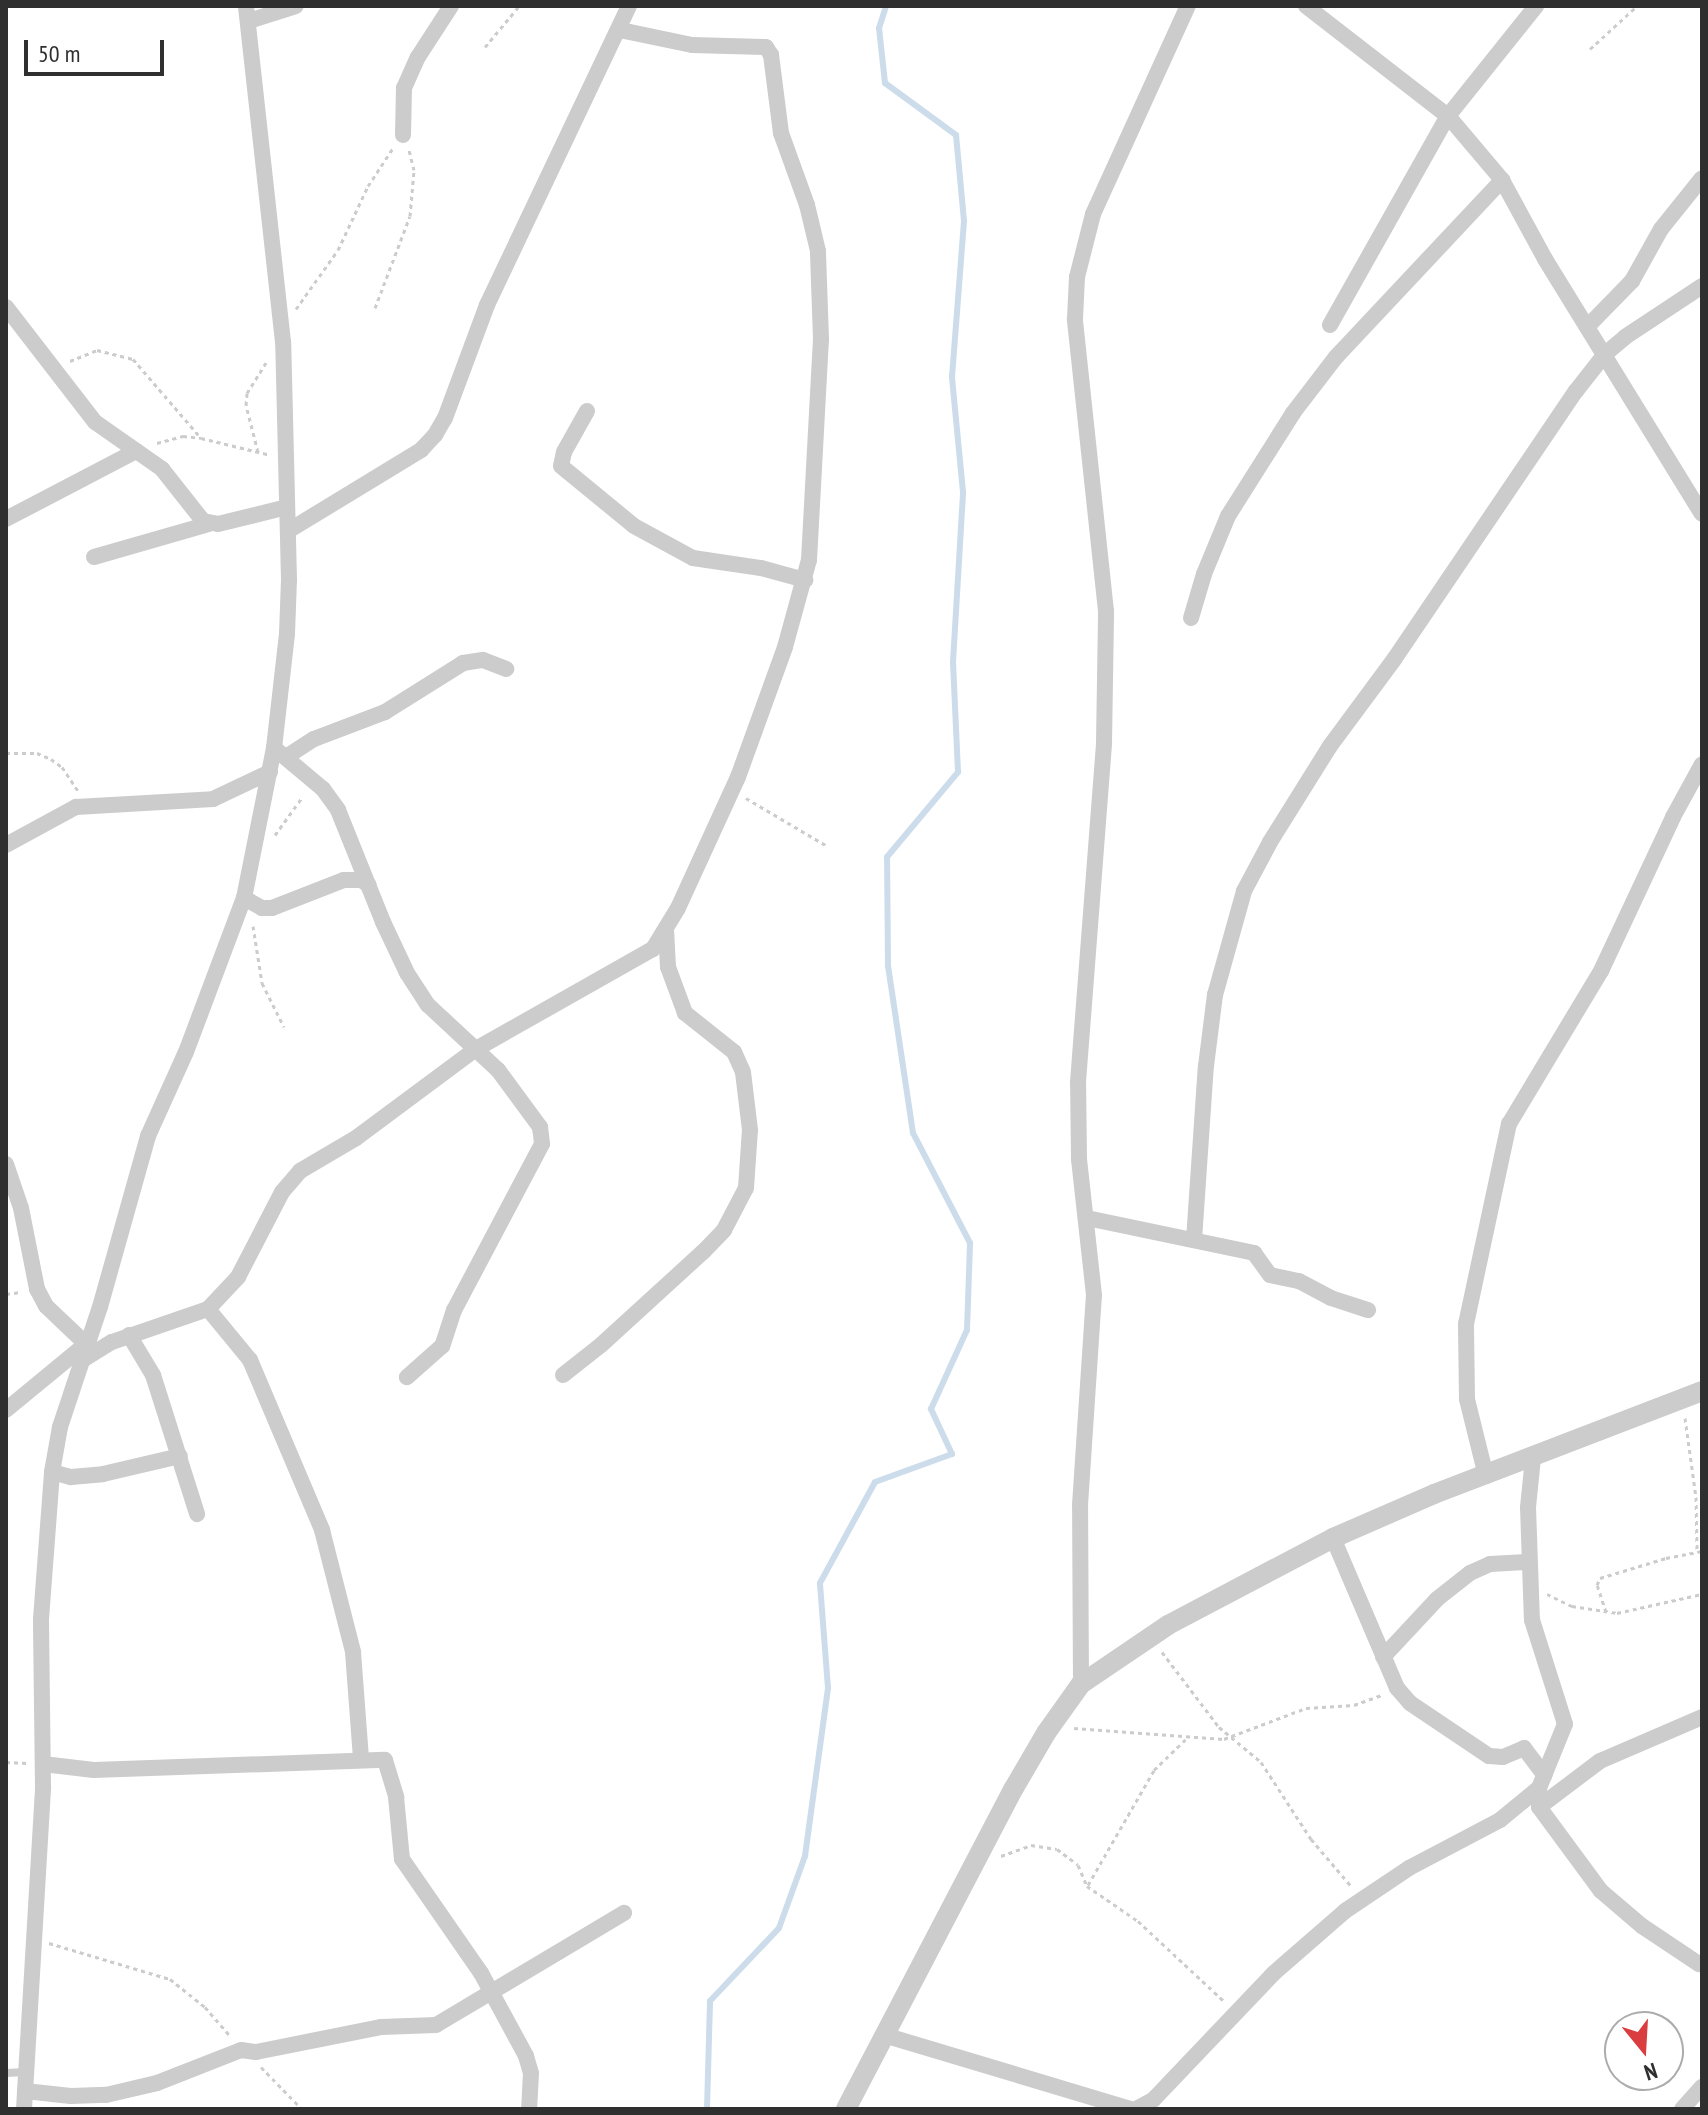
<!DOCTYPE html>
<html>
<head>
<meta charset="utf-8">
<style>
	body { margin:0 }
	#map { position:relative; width:1708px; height:2115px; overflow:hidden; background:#fff; font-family:"PT Sans Narrow",sans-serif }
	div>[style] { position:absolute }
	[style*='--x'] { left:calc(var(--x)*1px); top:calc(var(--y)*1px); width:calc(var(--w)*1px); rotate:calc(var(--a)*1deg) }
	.stream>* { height:6px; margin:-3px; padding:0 3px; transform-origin:3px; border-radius:3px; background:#ccdcea }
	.path>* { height:3px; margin-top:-1.5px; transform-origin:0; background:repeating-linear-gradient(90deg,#ccc 0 4px,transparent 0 8px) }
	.service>* { height:8px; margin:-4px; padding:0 4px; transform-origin:4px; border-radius:4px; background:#ccc }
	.minor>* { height:16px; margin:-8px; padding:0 8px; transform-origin:8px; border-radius:8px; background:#ccc }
	.tertiary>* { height:20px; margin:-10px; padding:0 10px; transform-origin:10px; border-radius:10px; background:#ccc }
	span { translate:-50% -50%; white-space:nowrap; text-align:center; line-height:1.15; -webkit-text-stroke:8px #fff; paint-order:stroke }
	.frame { position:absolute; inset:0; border:8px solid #2f2f2f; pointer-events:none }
	.north { position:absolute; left:1604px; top:2011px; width:80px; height:80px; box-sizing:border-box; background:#fff; border:2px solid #acacac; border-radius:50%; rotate:162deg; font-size:22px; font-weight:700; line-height:32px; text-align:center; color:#2f2f2f }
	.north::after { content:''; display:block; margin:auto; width:28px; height:36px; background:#da3d3f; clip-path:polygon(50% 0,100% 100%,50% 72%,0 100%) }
	.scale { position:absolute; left:24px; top:40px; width:140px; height:36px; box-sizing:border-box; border:4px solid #2f2f2f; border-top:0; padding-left:10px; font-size:24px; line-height:28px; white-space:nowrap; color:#2f2f2f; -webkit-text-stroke:6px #fff; paint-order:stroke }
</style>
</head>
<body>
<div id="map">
	<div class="stream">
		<div style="--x:707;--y:2109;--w:108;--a:-88.4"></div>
		<div style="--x:710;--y:2001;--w:100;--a:-46.6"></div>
		<div style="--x:779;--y:1928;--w:77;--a:-70.1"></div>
		<div style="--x:805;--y:1856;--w:170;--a:-82.2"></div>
		<div style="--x:828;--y:1688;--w:105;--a:-94.4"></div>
		<div style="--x:820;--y:1583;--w:115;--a:-61.4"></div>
		<div style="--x:875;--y:1482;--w:82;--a:-20"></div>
		<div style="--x:952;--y:1454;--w:50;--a:-115"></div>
		<div style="--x:931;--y:1409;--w:87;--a:-65.5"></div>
		<div style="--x:967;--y:1330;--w:87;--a:-88"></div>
		<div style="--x:970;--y:1243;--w:124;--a:-117.4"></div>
		<div style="--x:913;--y:1133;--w:170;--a:-98.5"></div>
		<div style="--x:888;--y:965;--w:108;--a:-90.5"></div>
		<div style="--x:887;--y:857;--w:111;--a:-50.1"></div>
		<div style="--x:958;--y:772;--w:110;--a:-92.6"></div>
		<div style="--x:953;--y:662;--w:170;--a:-86.6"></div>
		<div style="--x:963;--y:492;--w:116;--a:-95.5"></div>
		<div style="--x:952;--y:377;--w:156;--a:-85.6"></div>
		<div style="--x:964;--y:221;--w:86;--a:-95.3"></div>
		<div style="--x:956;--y:135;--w:88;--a:-143.8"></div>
		<div style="--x:885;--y:83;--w:55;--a:-96.2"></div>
		<div style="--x:879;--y:28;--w:23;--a:-72"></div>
	</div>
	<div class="path">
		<div style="--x:485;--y:47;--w:53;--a:-50.3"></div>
		<div style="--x:1590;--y:49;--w:64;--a:-42.5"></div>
		<div style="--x:375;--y:308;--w:98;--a:-69.2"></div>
		<div style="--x:410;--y:216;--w:46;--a:-85"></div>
		<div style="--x:414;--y:170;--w:21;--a:-104"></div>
		<div style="--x:296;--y:309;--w:72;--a:-54.6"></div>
		<div style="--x:338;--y:250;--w:71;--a:-64.9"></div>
		<div style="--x:368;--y:186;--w:45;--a:-56.7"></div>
		<div style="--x:70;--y:361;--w:29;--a:-22"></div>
		<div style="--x:97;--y:350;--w:37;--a:14"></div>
		<div style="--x:133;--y:359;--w:104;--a:49.3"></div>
		<div style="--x:157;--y:443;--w:27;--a:-15"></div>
		<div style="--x:183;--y:436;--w:18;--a:6"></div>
		<div style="--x:201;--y:438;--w:72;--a:13.7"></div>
		<div style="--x:258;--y:452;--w:49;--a:-104.3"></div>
		<div style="--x:246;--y:405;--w:12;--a:-85"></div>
		<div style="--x:247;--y:393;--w:36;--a:-58"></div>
		<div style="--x:6;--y:753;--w:31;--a:0"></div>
		<div style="--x:37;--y:753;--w:15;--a:23"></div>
		<div style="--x:51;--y:759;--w:14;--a:36"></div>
		<div style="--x:62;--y:767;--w:29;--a:56"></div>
		<div style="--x:746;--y:798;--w:96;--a:30.6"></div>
		<div style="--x:275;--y:835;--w:48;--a:-54.3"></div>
		<div style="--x:253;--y:926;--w:58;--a:81"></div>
		<div style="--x:262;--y:983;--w:49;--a:63.4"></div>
		<div style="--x:6;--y:1294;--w:15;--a:-8"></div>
		<div style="--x:1685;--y:1418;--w:80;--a:82.1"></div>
		<div style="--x:1696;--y:1497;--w:54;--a:88.9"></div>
		<div style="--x:1547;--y:1594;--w:28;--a:26"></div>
		<div style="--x:1572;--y:1606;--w:46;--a:8.8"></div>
		<div style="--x:1617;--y:1613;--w:87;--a:-12.6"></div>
		<div style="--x:1606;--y:1612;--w:28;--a:-108"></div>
		<div style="--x:1597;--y:1585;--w:8;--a:-67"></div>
		<div style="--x:1600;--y:1578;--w:69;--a:-16.9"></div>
		<div style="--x:1666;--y:1558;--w:37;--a:-11"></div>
		<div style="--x:1162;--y:1652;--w:94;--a:52.8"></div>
		<div style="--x:1219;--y:1727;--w:55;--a:39.8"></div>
		<div style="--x:1261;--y:1762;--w:92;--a:57"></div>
		<div style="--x:1311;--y:1839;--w:63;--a:49.5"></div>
		<div style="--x:1074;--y:1728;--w:150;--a:4.2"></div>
		<div style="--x:1224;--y:1739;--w:88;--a:-20.7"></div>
		<div style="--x:1306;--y:1708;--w:48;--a:-3.6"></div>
		<div style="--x:1354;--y:1705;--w:30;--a:-20"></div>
		<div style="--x:6;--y:1762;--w:21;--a:3"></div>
		<div style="--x:1001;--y:1856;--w:32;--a:-20"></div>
		<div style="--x:1031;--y:1845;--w:26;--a:9"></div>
		<div style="--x:1057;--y:1849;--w:26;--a:37"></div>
		<div style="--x:1078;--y:1865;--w:23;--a:67"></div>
		<div style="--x:1087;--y:1886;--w:62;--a:34.5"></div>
		<div style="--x:1138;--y:1921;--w:119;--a:43"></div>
		<div style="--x:1088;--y:1885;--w:133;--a:-60.1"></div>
		<div style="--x:1154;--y:1770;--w:47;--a:-44.1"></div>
		<div style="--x:49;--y:1943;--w:126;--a:16.6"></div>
		<div style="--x:170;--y:1979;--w:45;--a:38.7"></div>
		<div style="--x:205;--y:2007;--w:37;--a:49"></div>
		<div style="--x:261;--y:2067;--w:59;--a:45.7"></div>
	</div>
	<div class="service">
		<div style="--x:6;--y:2073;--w:20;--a:-3"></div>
	</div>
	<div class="minor">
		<div style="--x:1306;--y:6;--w:180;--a:37.8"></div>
		<div style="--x:1448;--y:116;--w:84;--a:49.8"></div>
		<div style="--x:1502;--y:180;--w:90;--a:61.4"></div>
		<div style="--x:1545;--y:259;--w:299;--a:58.4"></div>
		<div style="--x:249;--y:21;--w:49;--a:-17.7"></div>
		<div style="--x:403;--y:135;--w:47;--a:-88.8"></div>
		<div style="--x:404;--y:88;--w:34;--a:-66"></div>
		<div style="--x:418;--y:57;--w:61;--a:-57.1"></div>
		<div style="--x:6;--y:307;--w:145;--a:52.3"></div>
		<div style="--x:95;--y:422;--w:82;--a:35"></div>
		<div style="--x:162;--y:469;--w:66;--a:51.7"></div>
		<div style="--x:203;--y:521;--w:15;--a:11"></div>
		<div style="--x:218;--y:524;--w:71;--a:-13.8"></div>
		<div style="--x:1330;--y:325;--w:240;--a:-60.6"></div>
		<div style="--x:1448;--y:116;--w:141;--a:-51.3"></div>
		<div style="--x:1589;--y:325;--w:62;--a:-45.7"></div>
		<div style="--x:1632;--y:281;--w:60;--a:-60.9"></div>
		<div style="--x:1661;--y:229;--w:65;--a:-51.2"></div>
		<div style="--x:587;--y:411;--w:47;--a:119.3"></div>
		<div style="--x:564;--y:452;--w:14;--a:102"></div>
		<div style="--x:561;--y:466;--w:94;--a:39.4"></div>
		<div style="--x:634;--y:526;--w:67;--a:28.5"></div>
		<div style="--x:693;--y:558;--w:69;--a:8.4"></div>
		<div style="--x:761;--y:568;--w:46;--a:15.3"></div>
		<div style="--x:6;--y:519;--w:147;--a:-27.6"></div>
		<div style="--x:288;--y:531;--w:156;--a:-31.3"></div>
		<div style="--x:421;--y:450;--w:21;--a:-47"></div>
		<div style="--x:435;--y:435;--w:20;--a:-60"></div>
		<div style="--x:445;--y:418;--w:121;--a:-69.6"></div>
		<div style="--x:487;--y:305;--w:331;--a:-64.6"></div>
		<div style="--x:94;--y:557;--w:120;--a:-16"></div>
		<div style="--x:1191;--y:618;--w:46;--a:-73.5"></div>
		<div style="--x:1204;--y:574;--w:63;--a:-67.5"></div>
		<div style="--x:1228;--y:516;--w:122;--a:-57.7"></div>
		<div style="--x:1293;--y:413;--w:71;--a:-52.5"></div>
		<div style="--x:1336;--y:357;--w:243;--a:-46.8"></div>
		<div style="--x:274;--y:748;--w:64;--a:39.9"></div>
		<div style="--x:323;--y:789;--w:26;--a:54"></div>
		<div style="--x:338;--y:810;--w:121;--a:68.1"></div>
		<div style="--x:383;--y:922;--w:56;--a:64.8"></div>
		<div style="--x:407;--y:973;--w:38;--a:57"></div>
		<div style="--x:428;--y:1005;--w:96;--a:42.9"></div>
		<div style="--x:498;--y:1070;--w:71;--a:53.6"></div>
		<div style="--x:540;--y:1127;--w:17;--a:83"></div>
		<div style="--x:542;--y:1144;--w:188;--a:117.9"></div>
		<div style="--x:454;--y:1310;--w:38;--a:108"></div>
		<div style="--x:442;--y:1346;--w:47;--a:138.5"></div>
		<div style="--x:286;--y:757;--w:33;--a:-33"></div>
		<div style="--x:314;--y:739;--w:76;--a:-20.8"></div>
		<div style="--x:385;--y:712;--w:92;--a:-32.1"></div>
		<div style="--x:463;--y:663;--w:20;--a:-9"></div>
		<div style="--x:483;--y:660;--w:25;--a:21"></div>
		<div style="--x:6;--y:845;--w:80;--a:-28.5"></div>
		<div style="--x:76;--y:807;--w:137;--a:-3.3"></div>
		<div style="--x:213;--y:799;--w:63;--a:-25.3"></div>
		<div style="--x:244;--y:898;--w:21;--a:29"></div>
		<div style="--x:262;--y:908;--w:10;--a:0"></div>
		<div style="--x:272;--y:908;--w:77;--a:-21.3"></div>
		<div style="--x:344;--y:880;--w:17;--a:0"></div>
		<div style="--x:361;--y:880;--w:9;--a:32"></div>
		<div style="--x:6;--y:1164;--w:46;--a:71.2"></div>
		<div style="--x:21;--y:1208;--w:83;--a:78.8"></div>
		<div style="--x:37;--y:1289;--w:19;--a:62"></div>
		<div style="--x:46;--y:1306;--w:55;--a:43.5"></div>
		<div style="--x:86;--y:1344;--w:104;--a:140.5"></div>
		<div style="--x:1087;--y:1218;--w:171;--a:11.8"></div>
		<div style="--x:1254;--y:1253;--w:27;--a:54"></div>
		<div style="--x:1270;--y:1275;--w:30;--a:12"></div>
		<div style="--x:1299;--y:1281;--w:36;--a:28"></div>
		<div style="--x:1331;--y:1298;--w:39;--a:18"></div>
		<div style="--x:1194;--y:1240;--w:174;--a:-86.1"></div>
		<div style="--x:1206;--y:1066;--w:72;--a:-82.8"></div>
		<div style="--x:1215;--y:995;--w:108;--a:-74.4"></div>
		<div style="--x:1244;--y:891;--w:55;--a:-62"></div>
		<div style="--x:1270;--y:842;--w:113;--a:-58"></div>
		<div style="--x:1330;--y:746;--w:109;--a:-53.5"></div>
		<div style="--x:1395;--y:658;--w:323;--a:-55.9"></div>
		<div style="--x:1576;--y:391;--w:47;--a:-51.9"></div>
		<div style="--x:1605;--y:354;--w:26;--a:-40"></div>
		<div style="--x:1625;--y:337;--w:92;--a:-33.5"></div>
		<div style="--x:208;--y:1309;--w:66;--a:50.5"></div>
		<div style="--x:250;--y:1360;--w:185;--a:67"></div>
		<div style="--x:322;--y:1530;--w:126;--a:75.7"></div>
		<div style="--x:353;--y:1652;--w:106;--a:85.7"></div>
		<div style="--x:129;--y:1335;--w:47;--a:59"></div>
		<div style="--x:153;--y:1375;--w:146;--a:72.4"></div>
		<div style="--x:81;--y:1361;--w:36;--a:-32"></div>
		<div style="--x:112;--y:1342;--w:102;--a:-19"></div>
		<div style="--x:208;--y:1309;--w:44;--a:-46.8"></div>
		<div style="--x:238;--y:1277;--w:96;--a:-62.6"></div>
		<div style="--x:282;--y:1192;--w:28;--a:-49"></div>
		<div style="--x:300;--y:1171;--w:65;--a:-30.5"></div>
		<div style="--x:356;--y:1138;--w:149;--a:-36.6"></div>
		<div style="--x:476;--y:1049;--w:203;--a:-29.5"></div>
		<div style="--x:653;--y:949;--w:48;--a:-58.6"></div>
		<div style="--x:678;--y:908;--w:144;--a:-65.4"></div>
		<div style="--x:738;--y:777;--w:138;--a:-70.1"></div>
		<div style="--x:785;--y:647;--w:90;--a:-74.6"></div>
		<div style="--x:809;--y:560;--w:221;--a:-86.9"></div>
		<div style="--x:821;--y:339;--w:88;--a:-92"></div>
		<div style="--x:818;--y:251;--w:47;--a:-103.4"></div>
		<div style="--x:807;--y:205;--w:77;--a:-109.9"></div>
		<div style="--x:781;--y:133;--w:79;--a:-97.3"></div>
		<div style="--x:771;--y:55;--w:9;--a:-122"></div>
		<div style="--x:766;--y:47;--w:74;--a:-178.5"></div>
		<div style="--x:692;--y:45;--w:74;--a:-168.2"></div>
		<div style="--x:563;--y:1375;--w:48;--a:-38.3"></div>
		<div style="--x:601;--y:1345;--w:139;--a:-42.4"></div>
		<div style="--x:704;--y:1251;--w:29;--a:-46"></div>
		<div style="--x:724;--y:1230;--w:47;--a:-62.4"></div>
		<div style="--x:746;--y:1188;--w:58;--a:-86.1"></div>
		<div style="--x:750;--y:1130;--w:58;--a:-96.9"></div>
		<div style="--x:743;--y:1072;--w:22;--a:-114"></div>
		<div style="--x:734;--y:1052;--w:63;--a:-141.5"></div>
		<div style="--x:685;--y:1013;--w:49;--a:-110.3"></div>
		<div style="--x:668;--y:967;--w:36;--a:-93"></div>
		<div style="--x:1533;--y:1458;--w:49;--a:95.8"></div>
		<div style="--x:1528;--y:1507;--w:113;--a:88"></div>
		<div style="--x:1532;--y:1620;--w:109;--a:72.4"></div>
		<div style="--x:1565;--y:1724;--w:69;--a:112.1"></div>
		<div style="--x:1539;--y:1788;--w:19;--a:90"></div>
		<div style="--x:1539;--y:1807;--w:104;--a:53.6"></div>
		<div style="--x:1601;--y:1891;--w:54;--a:40.5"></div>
		<div style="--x:1642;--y:1926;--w:69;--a:33.7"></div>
		<div style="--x:52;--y:1472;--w:20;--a:15"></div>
		<div style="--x:71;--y:1477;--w:32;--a:-5"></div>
		<div style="--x:103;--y:1474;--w:79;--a:-13.2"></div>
		<div style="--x:1486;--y:1476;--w:79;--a:-103.9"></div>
		<div style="--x:1467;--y:1399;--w:75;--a:-90.8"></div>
		<div style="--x:1466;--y:1324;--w:205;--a:-77.9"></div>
		<div style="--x:1509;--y:1124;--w:179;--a:-59"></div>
		<div style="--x:1601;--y:971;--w:170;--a:-64.9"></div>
		<div style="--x:1673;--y:817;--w:60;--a:-61.3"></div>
		<div style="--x:1333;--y:1538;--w:163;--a:66.9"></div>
		<div style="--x:1397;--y:1688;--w:20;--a:49"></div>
		<div style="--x:1410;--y:1703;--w:95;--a:33.9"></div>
		<div style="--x:1489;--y:1756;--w:14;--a:4"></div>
		<div style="--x:1503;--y:1757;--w:23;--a:-23"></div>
		<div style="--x:1524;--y:1748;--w:34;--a:53"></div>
		<div style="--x:1383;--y:1657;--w:79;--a:-47"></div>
		<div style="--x:1437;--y:1599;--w:42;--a:-38.2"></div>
		<div style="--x:1470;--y:1573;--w:22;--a:-24"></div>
		<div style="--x:1490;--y:1564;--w:38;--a:-3"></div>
		<div style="--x:1081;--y:1684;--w:179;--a:-90.3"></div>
		<div style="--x:1080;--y:1505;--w:210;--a:-86.2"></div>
		<div style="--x:1094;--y:1295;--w:137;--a:-96.3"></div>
		<div style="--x:1079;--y:1159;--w:77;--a:-90.7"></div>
		<div style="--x:1078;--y:1082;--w:340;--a:-85.6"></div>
		<div style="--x:1104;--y:743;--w:132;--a:-89.1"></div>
		<div style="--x:1106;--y:611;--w:294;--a:-96.1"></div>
		<div style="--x:1075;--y:319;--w:42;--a:-87.3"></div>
		<div style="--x:1077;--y:277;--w:65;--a:-75.7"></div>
		<div style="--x:1093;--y:214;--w:229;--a:-65.5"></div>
		<div style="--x:43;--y:1764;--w:51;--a:6.7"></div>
		<div style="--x:94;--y:1770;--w:291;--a:-2"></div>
		<div style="--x:385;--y:1760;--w:39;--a:73"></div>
		<div style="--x:396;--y:1797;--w:62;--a:84.5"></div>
		<div style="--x:402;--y:1859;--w:139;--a:55.3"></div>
		<div style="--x:481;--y:1973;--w:94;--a:61.5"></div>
		<div style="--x:526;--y:2056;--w:18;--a:74"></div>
		<div style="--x:531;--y:2073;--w:36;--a:93"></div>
		<div style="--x:1539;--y:1807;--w:76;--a:-37"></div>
		<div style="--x:1600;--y:1761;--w:111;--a:-23.3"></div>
		<div style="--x:884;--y:2035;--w:257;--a:16.7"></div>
		<div style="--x:25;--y:2091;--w:46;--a:6.2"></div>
		<div style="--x:71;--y:2096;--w:35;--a:-2"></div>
		<div style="--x:106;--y:2095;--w:52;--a:-13.2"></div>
		<div style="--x:157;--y:2083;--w:90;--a:-21.4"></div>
		<div style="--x:241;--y:2050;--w:15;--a:8"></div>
		<div style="--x:256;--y:2052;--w:127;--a:-11.3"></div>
		<div style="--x:381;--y:2027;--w:55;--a:-2.1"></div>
		<div style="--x:436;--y:2025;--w:219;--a:-30.8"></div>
		<div style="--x:24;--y:2109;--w:323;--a:-86.6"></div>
		<div style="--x:43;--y:1787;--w:168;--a:-90.7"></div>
		<div style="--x:41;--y:1619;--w:147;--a:-85.7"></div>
		<div style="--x:52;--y:1472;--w:46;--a:-79.9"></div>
		<div style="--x:60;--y:1427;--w:126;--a:-71.6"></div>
		<div style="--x:100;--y:1307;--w:178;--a:-74.3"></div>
		<div style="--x:148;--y:1136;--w:92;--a:-65.7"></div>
		<div style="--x:186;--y:1052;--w:165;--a:-69.4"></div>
		<div style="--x:244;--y:898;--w:153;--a:-78.7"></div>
		<div style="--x:274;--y:748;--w:115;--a:-83.5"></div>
		<div style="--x:287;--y:634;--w:54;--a:-87.9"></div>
		<div style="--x:289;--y:580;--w:238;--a:-91.4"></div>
		<div style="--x:283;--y:342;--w:338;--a:-96.3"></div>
		<div style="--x:1136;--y:2109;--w:19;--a:-28"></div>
		<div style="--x:1153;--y:2100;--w:175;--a:-46.4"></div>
		<div style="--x:1274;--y:1973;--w:94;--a:-41.1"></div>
		<div style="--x:1345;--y:1911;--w:77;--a:-33.9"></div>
		<div style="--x:1409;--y:1868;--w:103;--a:-27.8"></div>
		<div style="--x:1500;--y:1820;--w:50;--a:-39.4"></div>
		<div style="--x:1682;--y:2109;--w:30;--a:-48"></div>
	</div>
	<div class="tertiary">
		<div style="--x:846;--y:2109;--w:362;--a:-62.4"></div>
		<div style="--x:1014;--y:1788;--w:64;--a:-59.8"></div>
		<div style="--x:1046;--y:1733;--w:60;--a:-54.5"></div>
		<div style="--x:1081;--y:1684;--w:105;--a:-34.1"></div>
		<div style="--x:1168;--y:1625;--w:187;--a:-27.8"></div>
		<div style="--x:1333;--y:1538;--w:110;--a:-23.5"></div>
		<div style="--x:1434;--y:1494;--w:287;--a:-21"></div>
	</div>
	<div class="frame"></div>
	<div class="north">N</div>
	<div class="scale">50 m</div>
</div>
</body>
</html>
